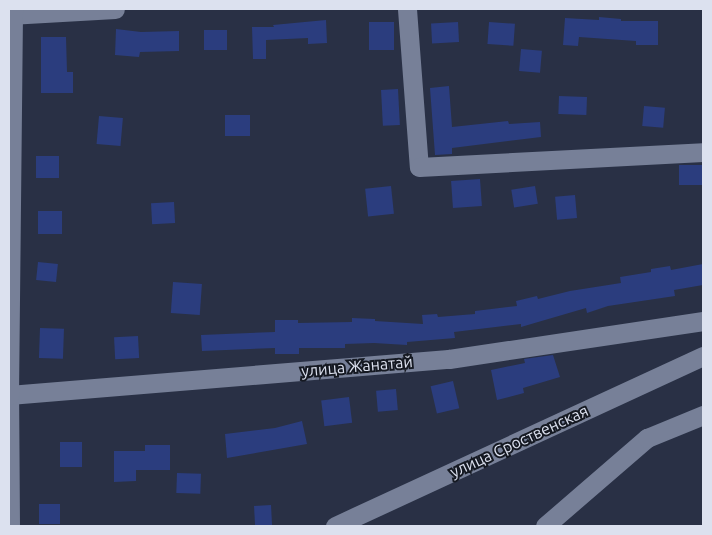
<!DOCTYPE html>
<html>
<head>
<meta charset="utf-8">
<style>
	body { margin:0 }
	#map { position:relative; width:712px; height:535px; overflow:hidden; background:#293045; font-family:Ubuntu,sans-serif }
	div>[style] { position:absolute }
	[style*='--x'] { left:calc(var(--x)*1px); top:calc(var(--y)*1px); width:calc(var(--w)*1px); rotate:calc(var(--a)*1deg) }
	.building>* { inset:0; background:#2b3d7e; transform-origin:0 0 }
	.minor>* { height:19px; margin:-9.5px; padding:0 9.5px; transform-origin:9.5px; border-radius:9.5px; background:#778098 }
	span { translate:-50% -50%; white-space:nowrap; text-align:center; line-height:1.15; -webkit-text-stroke:4px #151922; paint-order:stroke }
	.street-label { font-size:16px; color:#dce1ef }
	.frame { position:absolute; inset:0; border:10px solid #dce1ef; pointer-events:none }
</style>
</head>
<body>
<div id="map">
	<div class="building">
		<div style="clip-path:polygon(599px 17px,621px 19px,621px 21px,658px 21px,658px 45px,636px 45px,636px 41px,579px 37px,578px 46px,563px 45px,565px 18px,599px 20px)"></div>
		<div style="clip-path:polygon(326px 20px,327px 43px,308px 44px,308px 38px,266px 40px,266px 59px,253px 59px,252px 27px,274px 27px,273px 25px)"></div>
		<div style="left:369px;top:22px;width:25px;height:28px"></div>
		<div style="left:458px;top:22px;width:20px;height:27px;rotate:87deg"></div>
		<div style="left:489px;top:22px;width:26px;height:22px;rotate:4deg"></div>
		<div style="clip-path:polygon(116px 29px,141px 32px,179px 31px,179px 51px,140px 52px,139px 57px,115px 55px)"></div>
		<div style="left:227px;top:30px;width:20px;height:23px;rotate:90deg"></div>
		<div style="clip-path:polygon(41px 37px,66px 37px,67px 72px,73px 72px,73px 93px,41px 93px)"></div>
		<div style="left:521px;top:49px;width:21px;height:22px;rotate:5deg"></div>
		<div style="clip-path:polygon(449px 86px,452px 127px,508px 121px,509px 124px,540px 122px,541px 137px,452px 148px,452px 154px,435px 155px,430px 88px)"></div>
		<div style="left:398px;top:89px;width:36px;height:17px;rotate:87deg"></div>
		<div style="left:559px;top:96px;width:28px;height:18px;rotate:2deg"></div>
		<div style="left:644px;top:106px;width:21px;height:20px;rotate:5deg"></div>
		<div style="left:250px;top:115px;width:21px;height:25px;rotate:90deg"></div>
		<div style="left:99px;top:116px;width:24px;height:28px;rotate:5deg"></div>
		<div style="left:36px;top:156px;width:23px;height:22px"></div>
		<div style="left:703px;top:165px;width:20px;height:24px;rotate:90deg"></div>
		<div style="left:480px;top:179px;width:27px;height:29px;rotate:86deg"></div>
		<div style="left:391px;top:186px;width:28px;height:26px;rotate:84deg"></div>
		<div style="left:535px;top:186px;width:18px;height:24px;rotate:81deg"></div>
		<div style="left:575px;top:195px;width:23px;height:20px;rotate:85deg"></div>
		<div style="left:174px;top:202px;width:21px;height:23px;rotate:87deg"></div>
		<div style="left:38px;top:211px;width:24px;height:23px"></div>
		<div style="left:38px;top:262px;width:20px;height:18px;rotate:6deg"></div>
		<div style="clip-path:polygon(703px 264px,703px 285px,674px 290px,675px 296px,608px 306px,587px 313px,586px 308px,521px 327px,521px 324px,454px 332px,455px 338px,407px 342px,407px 345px,374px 343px,345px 344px,345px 348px,299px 348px,299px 354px,275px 354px,275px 348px,202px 351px,201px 335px,275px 332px,275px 320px,298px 320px,298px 323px,352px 322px,352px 318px,375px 319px,375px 321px,423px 324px,422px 315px,437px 314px,438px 317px,475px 314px,475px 311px,517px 306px,516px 301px,537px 296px,538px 299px,570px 291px,621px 283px,620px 277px,651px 272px,651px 269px,670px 266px,671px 270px)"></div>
		<div style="left:173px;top:282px;width:29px;height:31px;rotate:4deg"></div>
		<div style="left:40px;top:328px;width:24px;height:30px;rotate:2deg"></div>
		<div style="left:138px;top:336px;width:22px;height:24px;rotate:87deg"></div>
		<div style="clip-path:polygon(553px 355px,560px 377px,523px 388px,524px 393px,497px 400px,491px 370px,525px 363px,524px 359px)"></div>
		<div style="left:453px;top:381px;width:28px;height:23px;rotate:77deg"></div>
		<div style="left:396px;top:389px;width:21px;height:20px;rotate:85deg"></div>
		<div style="left:349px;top:397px;width:26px;height:28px;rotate:83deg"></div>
		<div style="clip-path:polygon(302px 421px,307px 444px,227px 458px,225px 434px,275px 428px)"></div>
		<div style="left:60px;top:442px;width:22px;height:25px"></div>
		<div style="clip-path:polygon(145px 445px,170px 445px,170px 470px,136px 470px,136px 481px,114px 482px,114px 451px,145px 451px)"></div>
		<div style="left:177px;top:473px;width:24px;height:20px;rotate:2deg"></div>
		<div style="left:39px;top:504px;width:21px;height:20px"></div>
		<div style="left:271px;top:505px;width:21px;height:17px;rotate:87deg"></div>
	</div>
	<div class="minor">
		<div style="--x:407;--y:9;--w:158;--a:85.7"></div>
		<div style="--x:419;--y:167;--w:284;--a:-3"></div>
		<div style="--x:9;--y:15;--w:106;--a:-3.2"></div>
		<div style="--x:9;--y:395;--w:441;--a:-4.7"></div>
		<div style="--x:449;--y:359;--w:257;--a:-8.5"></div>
		<div style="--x:10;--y:526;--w:131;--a:-90.4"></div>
		<div style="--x:9;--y:395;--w:386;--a:-89.4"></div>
		<div style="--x:335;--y:526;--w:405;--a:-24.8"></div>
		<div style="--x:545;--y:526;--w:135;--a:-40.8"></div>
		<div style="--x:647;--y:438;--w:61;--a:-22.3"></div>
	</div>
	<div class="street-label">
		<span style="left:357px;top:366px;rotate:-5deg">улица Жанатай</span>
		<span style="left:519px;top:441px;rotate:-25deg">улица Сроственская</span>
	</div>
	<div class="frame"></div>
</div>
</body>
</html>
